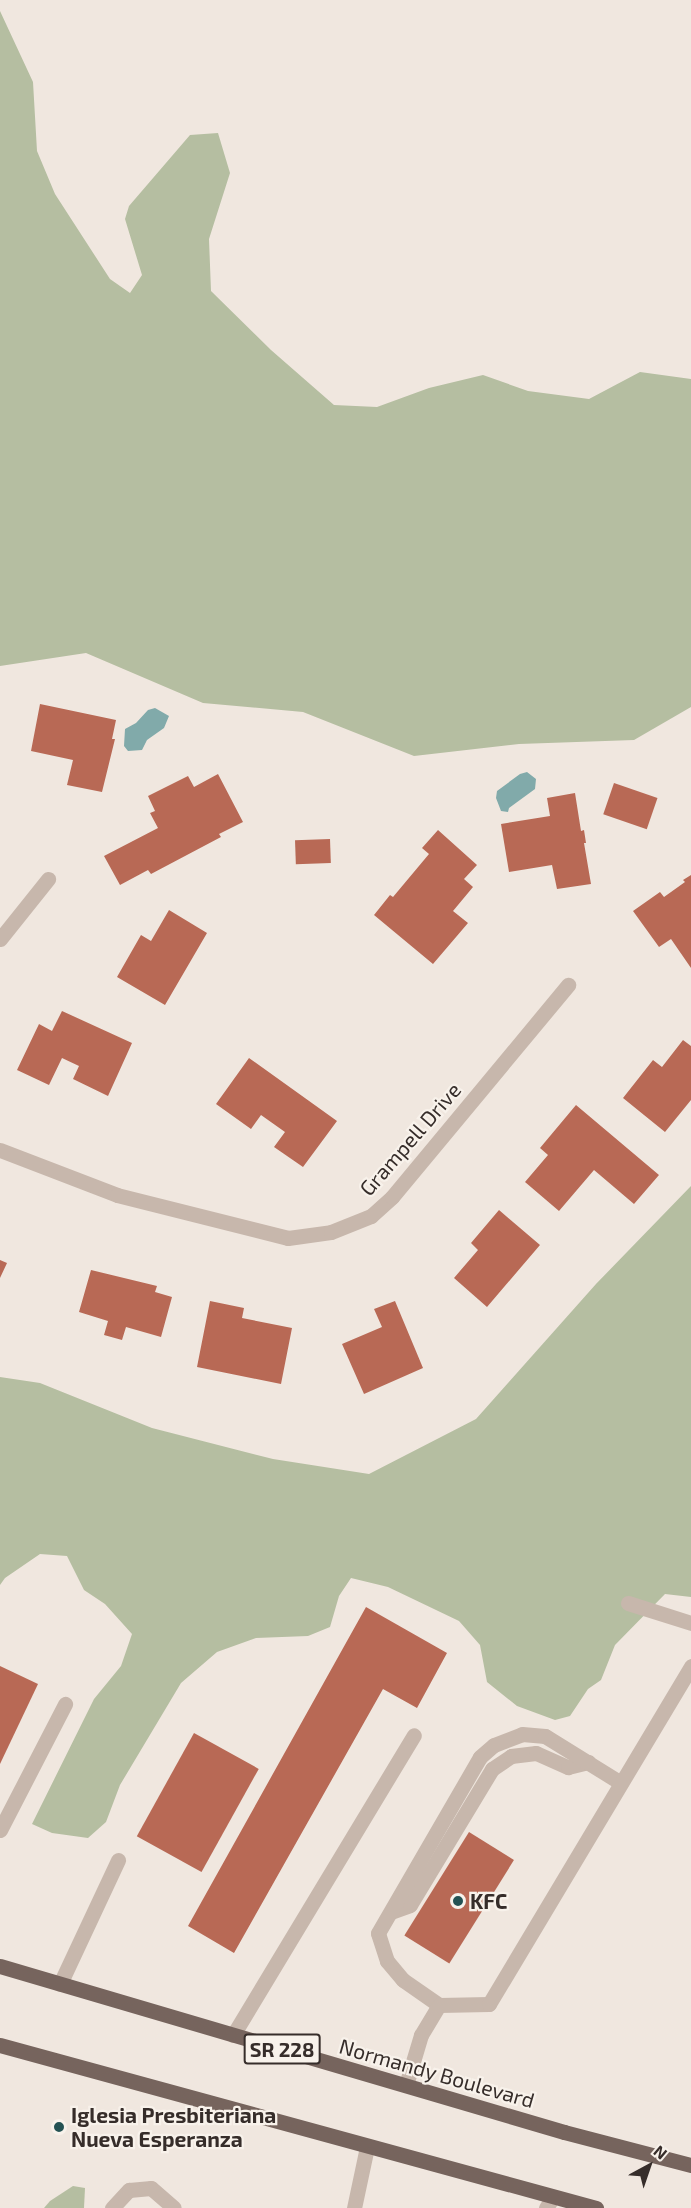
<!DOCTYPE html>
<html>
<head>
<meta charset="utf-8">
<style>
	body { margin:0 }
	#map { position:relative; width:691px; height:2208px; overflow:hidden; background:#f0e7df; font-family:"Exo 2",sans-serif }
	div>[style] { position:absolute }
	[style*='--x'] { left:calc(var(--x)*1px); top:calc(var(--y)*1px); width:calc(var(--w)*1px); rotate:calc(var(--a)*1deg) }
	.green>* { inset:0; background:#b5bea1 }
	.water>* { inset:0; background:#81aaaa }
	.building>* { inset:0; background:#b86955; transform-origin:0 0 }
	.minor>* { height:15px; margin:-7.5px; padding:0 7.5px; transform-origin:7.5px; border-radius:7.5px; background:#c7b7ac }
	.major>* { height:15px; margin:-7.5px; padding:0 7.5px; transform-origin:7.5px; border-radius:7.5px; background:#76645d }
	.dots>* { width:16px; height:16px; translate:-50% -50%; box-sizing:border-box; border:3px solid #f8f2eb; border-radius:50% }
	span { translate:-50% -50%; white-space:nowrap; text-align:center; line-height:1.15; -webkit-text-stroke:4.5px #f8f2eb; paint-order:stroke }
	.shield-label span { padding:2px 4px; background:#f8f2eb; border:2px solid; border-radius:4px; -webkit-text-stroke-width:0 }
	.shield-label { font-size:20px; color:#362d2a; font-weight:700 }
	.street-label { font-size:21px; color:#362d2a }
	.poi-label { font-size:21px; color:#362d2a; font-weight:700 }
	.left { translate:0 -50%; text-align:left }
	.north { position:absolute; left:619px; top:2136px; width:60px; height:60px; -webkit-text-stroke:4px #f8f2eb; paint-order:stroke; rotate:40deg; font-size:16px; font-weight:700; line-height:24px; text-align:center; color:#362d2a }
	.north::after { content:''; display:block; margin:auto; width:21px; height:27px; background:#362d2a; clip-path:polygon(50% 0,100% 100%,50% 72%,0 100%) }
</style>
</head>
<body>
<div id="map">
	<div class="green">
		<div style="clip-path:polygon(0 11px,33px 82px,37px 151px,55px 194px,110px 279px,130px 293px,142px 275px,125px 219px,129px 206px,190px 135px,218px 133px,230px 173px,209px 239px,211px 291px,271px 350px,334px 405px,377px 407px,429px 388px,483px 375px,528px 391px,589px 399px,640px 372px,691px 379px,691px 707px,634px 740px,519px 744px,414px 756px,303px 712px,203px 703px,86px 653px,0 666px)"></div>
		<div style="clip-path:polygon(691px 1186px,691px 1597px,665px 1594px,615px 1645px,601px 1680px,588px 1689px,570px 1716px,555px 1720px,517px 1706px,487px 1682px,480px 1645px,459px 1621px,388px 1587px,351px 1578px,339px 1596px,330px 1627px,308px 1636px,256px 1638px,217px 1652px,181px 1683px,120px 1785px,106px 1822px,88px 1838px,52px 1833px,32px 1824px,94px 1699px,121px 1666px,132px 1634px,105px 1604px,84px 1590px,67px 1556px,40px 1554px,5px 1578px,0 1585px,0 1377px,40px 1383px,152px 1428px,273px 1459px,369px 1474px,476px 1419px,596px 1284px)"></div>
		<div style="clip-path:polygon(73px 2186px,85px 2188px,84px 2208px,44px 2208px,50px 2201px)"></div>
	</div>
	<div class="water">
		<div style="clip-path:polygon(155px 708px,169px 716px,164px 728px,147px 740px,142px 750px,128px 751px,124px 746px,125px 729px,136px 723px,148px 710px)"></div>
		<div style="clip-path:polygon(527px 772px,536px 779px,535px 789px,509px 808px,508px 812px,501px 811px,496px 798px,497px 791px,520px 774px)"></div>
	</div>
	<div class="building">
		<div style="clip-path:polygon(40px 704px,116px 720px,112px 739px,115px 739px,102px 792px,67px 785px,73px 760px,31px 751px)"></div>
		<div style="clip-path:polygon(218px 774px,243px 822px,219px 834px,221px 837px,151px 874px,148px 870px,120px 885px,104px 856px,158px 828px,150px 813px,155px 811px,148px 796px,188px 776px,194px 787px)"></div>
		<div style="left:614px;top:783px;width:46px;height:33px;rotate:19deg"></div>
		<div style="clip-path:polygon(575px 793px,581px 831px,584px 830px,586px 843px,584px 843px,591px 884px,557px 889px,552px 865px,509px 872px,501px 824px,550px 816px,547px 798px)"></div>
		<div style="clip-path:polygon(438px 830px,477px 865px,464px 879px,473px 887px,453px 911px,468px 923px,433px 964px,374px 915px,390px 895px,393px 897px,429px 854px,422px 848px)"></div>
		<div style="left:330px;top:839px;width:24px;height:35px;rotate:88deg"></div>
		<div style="clip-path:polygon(691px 875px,691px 968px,671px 939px,659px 947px,633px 911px,660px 892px,664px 897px,685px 882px,683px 880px)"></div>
		<div style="clip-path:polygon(169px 910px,207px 933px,165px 1005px,117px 977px,141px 935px,151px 941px)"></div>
		<div style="clip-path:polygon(62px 1011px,132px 1043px,108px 1096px,73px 1079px,79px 1066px,62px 1058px,49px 1085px,17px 1070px,39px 1024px,52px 1031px)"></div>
		<div style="clip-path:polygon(683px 1040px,691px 1046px,691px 1100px,665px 1132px,623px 1098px,653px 1060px,662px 1067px)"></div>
		<div style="clip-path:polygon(249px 1058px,337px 1121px,303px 1167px,274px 1147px,285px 1132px,261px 1115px,251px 1129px,216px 1104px)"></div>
		<div style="clip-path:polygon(576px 1105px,659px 1175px,634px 1204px,594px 1170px,559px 1211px,525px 1182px,548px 1155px,540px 1148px)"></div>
		<div style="clip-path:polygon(499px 1210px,540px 1245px,487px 1307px,454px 1278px,478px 1250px,471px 1243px)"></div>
		<div style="clip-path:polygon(0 1260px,7px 1263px,0 1278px)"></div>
		<div style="clip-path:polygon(91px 1270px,157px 1286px,155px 1292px,172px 1297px,161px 1337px,126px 1327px,122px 1340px,104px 1335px,108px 1321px,79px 1312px)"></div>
		<div style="clip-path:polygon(210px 1301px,244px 1308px,242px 1318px,292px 1328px,281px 1384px,197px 1367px)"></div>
		<div style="clip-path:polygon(395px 1301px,423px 1368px,364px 1394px,342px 1344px,382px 1327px,374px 1309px)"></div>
		<div style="clip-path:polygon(366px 1607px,447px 1653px,417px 1708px,383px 1689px,234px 1953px,188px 1926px)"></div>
		<div style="clip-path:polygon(0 1666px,38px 1684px,0 1764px)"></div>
		<div style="left:194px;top:1733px;width:74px;height:118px;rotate:29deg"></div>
		<div style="left:469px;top:1832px;width:53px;height:122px;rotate:32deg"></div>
	</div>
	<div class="minor">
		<div style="--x:0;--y:939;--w:77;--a:-51.3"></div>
		<div style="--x:0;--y:1150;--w:125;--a:21"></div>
		<div style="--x:117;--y:1195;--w:176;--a:14.1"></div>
		<div style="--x:288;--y:1238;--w:43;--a:-7.9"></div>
		<div style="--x:331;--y:1232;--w:43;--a:-21.8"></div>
		<div style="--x:371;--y:1216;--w:28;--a:-42"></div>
		<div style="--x:392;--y:1197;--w:276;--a:-50.3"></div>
		<div style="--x:628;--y:1603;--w:66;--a:17.6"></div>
		<div style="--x:0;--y:1830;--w:142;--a:-62.7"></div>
		<div style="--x:391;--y:1912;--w:20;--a:-20"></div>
		<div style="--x:410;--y:1905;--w:159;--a:-58.9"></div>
		<div style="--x:492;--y:1769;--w:23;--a:-34"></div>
		<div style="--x:511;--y:1756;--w:25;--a:-7"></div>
		<div style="--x:536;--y:1753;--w:35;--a:24"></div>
		<div style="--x:568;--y:1767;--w:21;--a:-14"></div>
		<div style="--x:60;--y:1984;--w:137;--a:-64.9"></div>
		<div style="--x:439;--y:2005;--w:44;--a:-145.2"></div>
		<div style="--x:403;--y:1980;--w:25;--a:-130"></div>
		<div style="--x:387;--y:1961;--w:29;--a:-108"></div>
		<div style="--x:378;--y:1933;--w:203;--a:-59.9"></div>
		<div style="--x:480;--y:1757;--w:18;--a:-41"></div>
		<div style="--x:494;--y:1745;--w:30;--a:-21"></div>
		<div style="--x:522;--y:1734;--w:23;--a:5"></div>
		<div style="--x:545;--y:1736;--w:89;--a:31.7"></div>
		<div style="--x:233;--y:2035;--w:350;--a:-58.9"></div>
		<div style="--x:406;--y:2085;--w:52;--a:-73.3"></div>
		<div style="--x:421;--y:2035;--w:35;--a:-59"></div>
		<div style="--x:439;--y:2005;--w:50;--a:-1.1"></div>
		<div style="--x:489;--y:2004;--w:394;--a:-59.1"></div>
		<div style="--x:112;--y:2208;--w:25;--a:-47"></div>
		<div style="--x:129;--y:2190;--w:22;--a:-5"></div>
		<div style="--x:151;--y:2188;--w:30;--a:41"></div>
		<div style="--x:354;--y:2208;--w:62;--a:-78"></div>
		<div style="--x:546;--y:2208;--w:13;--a:-58"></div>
	</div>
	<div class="major">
		<div style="--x:0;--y:1966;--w:588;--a:16.4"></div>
		<div style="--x:564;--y:2132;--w:131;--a:14.6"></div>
		<div style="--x:0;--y:2045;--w:618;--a:15.3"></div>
	</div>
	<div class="dots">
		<div style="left:458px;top:1901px;background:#245253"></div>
		<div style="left:59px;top:2127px;background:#245253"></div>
	</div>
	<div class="shield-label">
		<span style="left:282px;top:2049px">SR 228</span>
	</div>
	<div class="street-label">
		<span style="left:410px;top:1139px;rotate:-49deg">Grampell Drive</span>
		<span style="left:437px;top:2073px;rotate:16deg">Normandy Boulevard</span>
	</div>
	<div class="poi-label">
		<span class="left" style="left:470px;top:1901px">KFC</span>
		<span class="left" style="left:71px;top:2127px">Iglesia Presbiteriana<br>Nueva Esperanza</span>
	</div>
	<div class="north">N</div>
</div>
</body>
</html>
